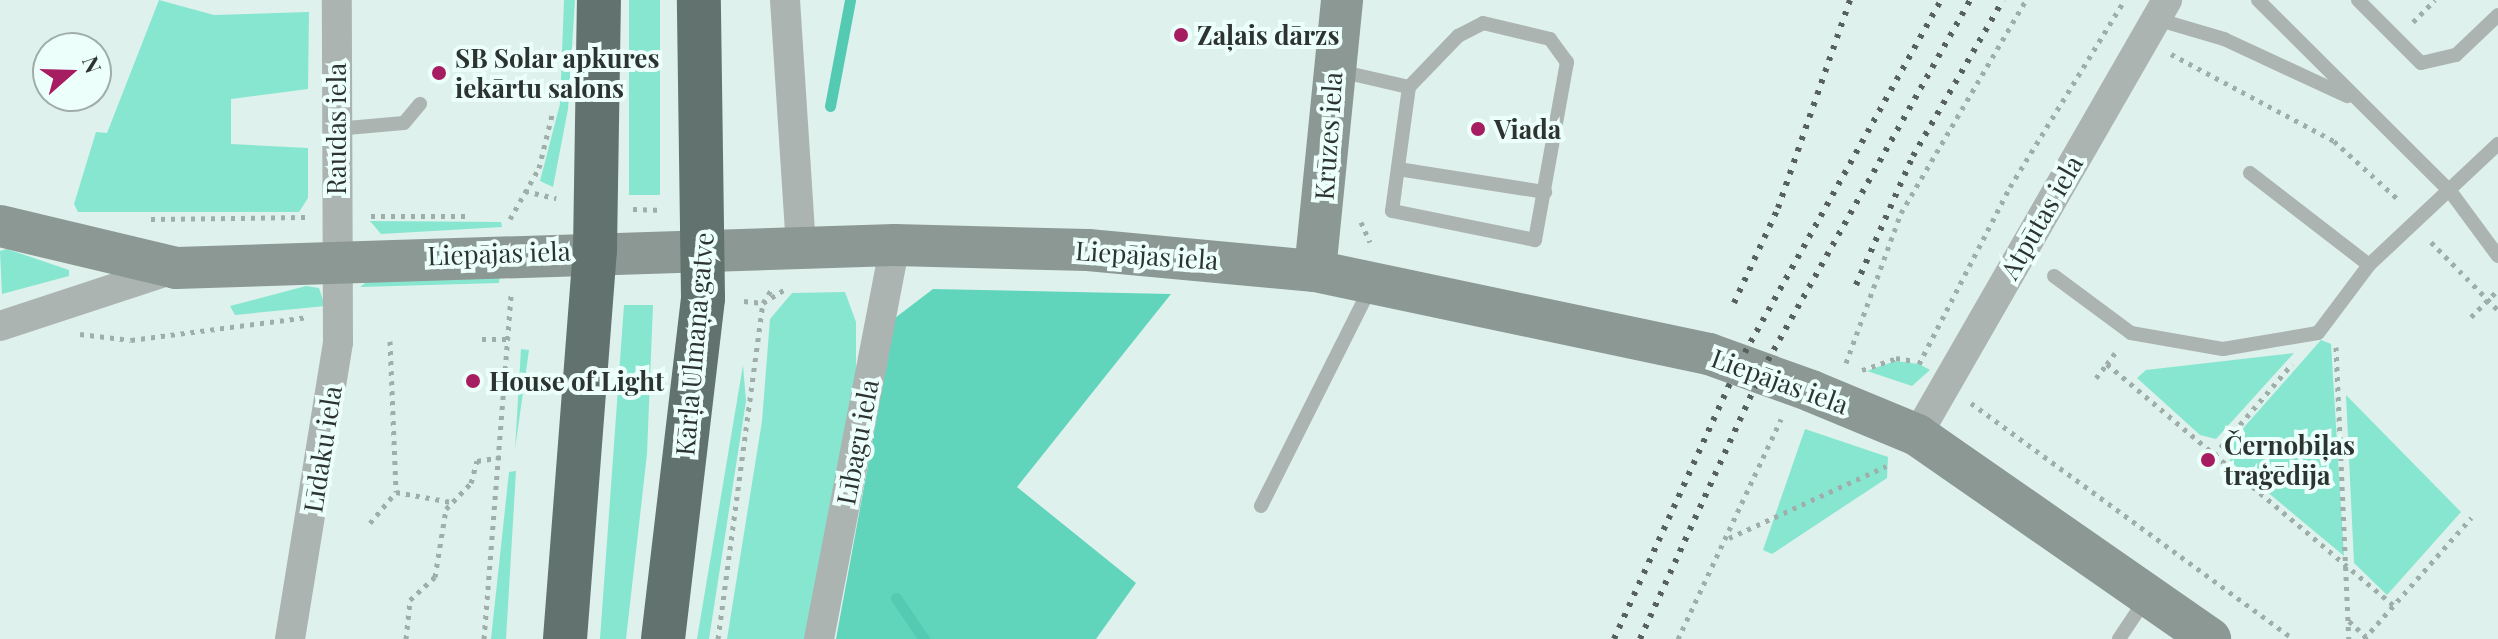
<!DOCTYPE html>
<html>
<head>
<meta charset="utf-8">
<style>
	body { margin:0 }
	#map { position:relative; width:2498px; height:639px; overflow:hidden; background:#dff1ec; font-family:"Playfair Display",serif }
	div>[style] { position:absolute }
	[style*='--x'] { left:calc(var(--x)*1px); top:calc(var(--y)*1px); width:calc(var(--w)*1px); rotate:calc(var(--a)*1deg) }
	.green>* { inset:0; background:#87e6d0; transform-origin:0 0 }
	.forest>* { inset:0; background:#61d5bc }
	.stream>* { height:11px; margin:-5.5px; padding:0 5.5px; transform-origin:5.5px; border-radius:5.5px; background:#55cab2 }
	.path>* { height:5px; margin-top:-2.5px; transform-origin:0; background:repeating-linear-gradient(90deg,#a0aeaa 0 4px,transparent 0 10px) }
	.lane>* { height:14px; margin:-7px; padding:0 7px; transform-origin:7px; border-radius:7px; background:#acb4b1 }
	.street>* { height:30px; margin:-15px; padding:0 15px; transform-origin:15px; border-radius:15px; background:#acb4b1 }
	.secondary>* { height:42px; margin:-21px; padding:0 21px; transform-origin:21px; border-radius:21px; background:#8c9894 }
	.highway>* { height:44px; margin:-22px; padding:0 22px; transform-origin:22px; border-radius:22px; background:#62726e }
	.rail>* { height:6px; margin-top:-3px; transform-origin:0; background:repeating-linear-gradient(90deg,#56605d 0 4px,transparent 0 12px) }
	.dots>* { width:22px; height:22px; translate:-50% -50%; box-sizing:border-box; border:4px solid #edfffa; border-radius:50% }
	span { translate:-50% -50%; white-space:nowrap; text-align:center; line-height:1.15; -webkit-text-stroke:8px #edfffa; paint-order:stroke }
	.poi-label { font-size:26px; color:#2c3331; font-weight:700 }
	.left { translate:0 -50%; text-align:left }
	.street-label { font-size:26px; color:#2c3331 }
	.north { position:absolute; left:32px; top:32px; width:80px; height:80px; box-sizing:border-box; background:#edfffa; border:2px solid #a0adaa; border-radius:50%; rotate:70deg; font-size:22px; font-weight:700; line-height:32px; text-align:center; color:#2c3331 }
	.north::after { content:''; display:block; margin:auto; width:28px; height:36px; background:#a71d62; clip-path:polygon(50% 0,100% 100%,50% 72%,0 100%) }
</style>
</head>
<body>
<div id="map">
	<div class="green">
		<div style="clip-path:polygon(159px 0,214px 15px,309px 12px,308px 89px,231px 99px,231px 144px,308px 148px,308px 198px,299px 212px,78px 212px,74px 204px,96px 132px,107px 133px)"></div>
		<div style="clip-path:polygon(564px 0,575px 0,568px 109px,553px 187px,540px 181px,560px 104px)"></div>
		<div style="left:629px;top:0;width:31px;height:195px"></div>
		<div style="clip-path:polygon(370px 221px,501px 222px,502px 227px,381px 234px)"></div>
		<div style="clip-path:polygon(7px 249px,69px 270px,69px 276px,2px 294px,0 251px)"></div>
		<div style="clip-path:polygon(500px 275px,499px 283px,360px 287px,369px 280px)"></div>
		<div style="clip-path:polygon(306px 286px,319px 288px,325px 306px,235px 315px,230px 306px)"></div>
		<div style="clip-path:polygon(845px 292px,856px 322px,856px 377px,805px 639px,727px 639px,762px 421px,770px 319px,792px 293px)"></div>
		<div style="clip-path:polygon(624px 305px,653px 305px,647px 454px,626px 639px,600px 639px)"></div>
		<div style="clip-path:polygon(2321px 340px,2331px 344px,2344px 556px,2230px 461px,2231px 442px)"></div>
		<div style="clip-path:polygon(521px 349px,529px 350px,515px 449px)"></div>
		<div style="clip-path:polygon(2294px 353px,2216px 439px,2200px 435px,2137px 378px,2146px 370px)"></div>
		<div style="clip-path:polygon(1895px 361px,1919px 364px,1930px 370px,1912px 386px,1867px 371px)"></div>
		<div style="clip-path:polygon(743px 365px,746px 401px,709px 639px,697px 639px)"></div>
		<div style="clip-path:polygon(2346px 395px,2461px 512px,2387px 595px,2354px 563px)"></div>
		<div style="clip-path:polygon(1805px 429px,1888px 457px,1887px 478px,1772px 554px,1763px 550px)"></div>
		<div style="clip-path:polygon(516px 471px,506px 639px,491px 639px,509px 472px)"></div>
	</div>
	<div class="forest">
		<div style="clip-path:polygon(933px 289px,1171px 294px,1017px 487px,1136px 583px,1096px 639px,836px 639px,895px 318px)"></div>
	</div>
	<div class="stream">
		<div style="--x:830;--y:106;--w:108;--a:-79.3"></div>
		<div style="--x:896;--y:598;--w:50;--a:55.7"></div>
	</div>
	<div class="path">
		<div style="--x:2413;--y:22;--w:31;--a:-45"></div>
		<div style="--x:2171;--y:54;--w:185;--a:28.1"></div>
		<div style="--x:2334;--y:141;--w:89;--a:42.3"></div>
		<div style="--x:525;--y:191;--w:32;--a:13"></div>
		<div style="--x:633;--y:209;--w:30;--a:2"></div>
		<div style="--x:371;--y:216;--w:94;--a:0"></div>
		<div style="--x:151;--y:219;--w:154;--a:-0.7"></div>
		<div style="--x:510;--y:219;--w:59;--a:-60.4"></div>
		<div style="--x:539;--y:168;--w:59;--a:-76.2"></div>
		<div style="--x:1361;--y:222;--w:22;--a:66"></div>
		<div style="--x:2431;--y:242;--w:95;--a:45.4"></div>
		<div style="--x:744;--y:301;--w:19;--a:6"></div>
		<div style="--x:763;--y:303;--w:26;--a:-32"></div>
		<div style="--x:2471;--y:317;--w:38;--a:-45"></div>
		<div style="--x:80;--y:334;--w:51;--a:6.7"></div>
		<div style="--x:131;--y:340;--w:177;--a:-7.4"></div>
		<div style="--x:482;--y:339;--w:30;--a:0"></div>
		<div style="--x:390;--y:341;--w:151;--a:87.7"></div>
		<div style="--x:396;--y:492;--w:56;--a:10.3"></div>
		<div style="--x:2336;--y:347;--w:292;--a:87.5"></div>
		<div style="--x:2115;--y:353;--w:14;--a:126"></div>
		<div style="--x:2107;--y:364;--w:374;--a:40.1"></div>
		<div style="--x:1846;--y:363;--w:160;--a:-69.9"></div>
		<div style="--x:1901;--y:213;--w:247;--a:-59.6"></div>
		<div style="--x:1919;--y:364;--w:199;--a:-62.8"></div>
		<div style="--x:2010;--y:187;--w:218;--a:-58.5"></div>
		<div style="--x:1862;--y:370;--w:36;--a:-19"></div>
		<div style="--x:1896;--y:358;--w:19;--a:9"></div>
		<div style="--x:2096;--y:378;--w:18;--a:-52"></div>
		<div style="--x:1971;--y:403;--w:399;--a:36.2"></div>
		<div style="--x:2214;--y:455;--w:120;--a:-49.4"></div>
		<div style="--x:370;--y:523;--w:40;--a:-50"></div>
		<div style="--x:1729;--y:538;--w:173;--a:-24.6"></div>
		<div style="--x:2349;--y:621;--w:23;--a:43"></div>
		<div style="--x:406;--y:639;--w:39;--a:-84"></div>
		<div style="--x:410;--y:600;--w:34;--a:-43"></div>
		<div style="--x:435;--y:577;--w:69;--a:-80.8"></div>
		<div style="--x:446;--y:509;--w:36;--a:-46"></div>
		<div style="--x:471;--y:483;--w:23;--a:-75"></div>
		<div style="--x:477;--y:461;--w:25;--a:-9"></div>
		<div style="--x:484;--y:639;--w:347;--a:-85.5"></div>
		<div style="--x:718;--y:639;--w:339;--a:-82.4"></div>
		<div style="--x:763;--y:303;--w:19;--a:-58"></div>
		<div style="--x:1678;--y:639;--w:243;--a:-64.9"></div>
		<div style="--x:2364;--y:639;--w:162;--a:-48.5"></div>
	</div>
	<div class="lane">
		<div style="--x:2258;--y:0;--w:271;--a:44.9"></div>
		<div style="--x:2450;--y:191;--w:81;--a:53.6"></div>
		<div style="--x:2358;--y:0;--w:89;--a:45"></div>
		<div style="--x:2421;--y:63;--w:36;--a:-13"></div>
		<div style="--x:2456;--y:55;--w:58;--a:-43.6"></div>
		<div style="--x:2156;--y:19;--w:71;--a:16.4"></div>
		<div style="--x:2224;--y:39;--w:136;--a:24.9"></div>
		<div style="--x:1339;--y:71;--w:72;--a:12.9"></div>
		<div style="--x:1409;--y:87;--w:71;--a:-46.1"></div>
		<div style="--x:1458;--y:36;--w:28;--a:-27"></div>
		<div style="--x:1483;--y:23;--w:69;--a:13.4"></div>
		<div style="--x:1550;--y:39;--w:29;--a:54"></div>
		<div style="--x:1567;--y:62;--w:181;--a:100.2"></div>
		<div style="--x:1535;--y:240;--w:146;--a:-168.5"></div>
		<div style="--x:1392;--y:211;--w:125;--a:-82.2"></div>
		<div style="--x:336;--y:129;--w:68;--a:-5"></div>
		<div style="--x:404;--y:123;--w:25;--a:-50"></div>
		<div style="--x:1398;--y:169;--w:149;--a:8.9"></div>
		<div style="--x:2250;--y:173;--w:150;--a:37.7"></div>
		<div style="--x:2054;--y:276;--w:96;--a:36.5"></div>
		<div style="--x:2131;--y:333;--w:93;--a:9.9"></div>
		<div style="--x:2223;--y:349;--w:96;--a:-9.6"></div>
		<div style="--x:2318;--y:333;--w:85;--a:-53.1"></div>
		<div style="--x:2369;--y:265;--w:177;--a:-43.2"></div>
		<div style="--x:1261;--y:506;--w:246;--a:-63.4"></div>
		<div style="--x:2119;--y:639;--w:50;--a:-56.3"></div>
	</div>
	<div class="street">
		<div style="--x:785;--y:0;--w:247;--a:86.3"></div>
		<div style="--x:0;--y:326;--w:185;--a:-18.2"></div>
		<div style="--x:1917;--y:435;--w:502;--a:-60.11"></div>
		<div style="--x:290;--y:639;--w:301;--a:-80.8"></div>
		<div style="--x:338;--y:342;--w:342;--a:-90.2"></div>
		<div style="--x:819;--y:639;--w:401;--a:-79.1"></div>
	</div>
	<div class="secondary">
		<div style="--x:0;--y:226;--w:181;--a:13.4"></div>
		<div style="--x:176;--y:268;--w:719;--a:-1.83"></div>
		<div style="--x:895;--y:245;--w:193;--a:1.5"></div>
		<div style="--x:1088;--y:250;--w:228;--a:5.3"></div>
		<div style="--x:1315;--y:271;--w:403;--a:11.9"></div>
		<div style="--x:1709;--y:354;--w:109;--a:19.9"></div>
		<div style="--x:1811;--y:391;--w:115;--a:22.5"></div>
		<div style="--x:1917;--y:435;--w:357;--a:34.8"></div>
		<div style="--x:1315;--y:271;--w:272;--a:-84.3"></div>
	</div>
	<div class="highway">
		<div style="--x:565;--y:639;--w:390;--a:-85.6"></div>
		<div style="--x:595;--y:250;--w:250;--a:-89.1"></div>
		<div style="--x:663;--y:639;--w:343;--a:-83.3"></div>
		<div style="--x:703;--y:298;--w:298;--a:-90.8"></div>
	</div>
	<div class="rail">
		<div style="--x:1856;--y:285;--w:141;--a:-66.2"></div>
		<div style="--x:1913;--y:156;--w:180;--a:-60"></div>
		<div style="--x:1734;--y:303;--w:105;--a:-65.1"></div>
		<div style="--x:1778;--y:208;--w:220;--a:-70.9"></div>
		<div style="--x:1614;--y:639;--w:303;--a:-65.6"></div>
		<div style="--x:1739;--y:363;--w:415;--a:-60.9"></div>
		<div style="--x:1640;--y:639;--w:294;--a:-65.5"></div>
		<div style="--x:1762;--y:371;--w:425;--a:-60.7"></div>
	</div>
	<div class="dots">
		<div style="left:1181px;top:35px;background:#a71d62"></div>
		<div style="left:439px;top:73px;background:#a71d62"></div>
		<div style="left:1478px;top:129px;background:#a71d62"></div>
		<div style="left:473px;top:381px;background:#a71d62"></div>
		<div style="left:2208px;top:460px;background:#a71d62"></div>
	</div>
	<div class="poi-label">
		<span class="left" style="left:1197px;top:35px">Zaļais dārzs</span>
		<span class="left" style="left:455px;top:73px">SB Solar apkures<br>iekārtu salons</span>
		<span class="left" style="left:1494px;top:129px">Viada</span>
		<span class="left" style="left:489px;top:381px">House of Light</span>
		<span class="left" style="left:2224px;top:460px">Černobiļas<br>traģēdija</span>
	</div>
	<div class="street-label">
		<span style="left:336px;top:129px;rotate:-90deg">Raudas iela</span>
		<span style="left:1328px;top:136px;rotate:-86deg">Krūzes iela</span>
		<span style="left:2041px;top:217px;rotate:-60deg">Atpūtas iela</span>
		<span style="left:499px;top:253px;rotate:-2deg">Liepājas iela</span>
		<span style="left:1147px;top:255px;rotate:4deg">Liepājas iela</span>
		<span style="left:694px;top:344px;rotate:-85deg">Kārļa Ulmaņa gatve</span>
		<span style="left:1780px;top:381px;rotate:20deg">Liepājas iela</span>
		<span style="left:857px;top:442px;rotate:-79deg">Lībagu iela</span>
		<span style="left:322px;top:449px;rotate:-81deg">Līdaku iela</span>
	</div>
	<div class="north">N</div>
</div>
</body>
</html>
